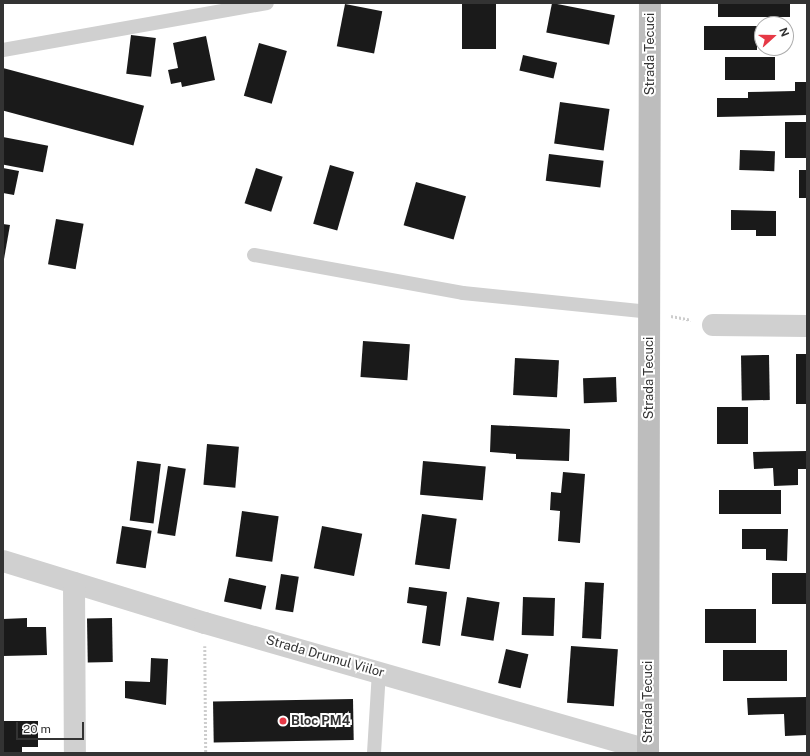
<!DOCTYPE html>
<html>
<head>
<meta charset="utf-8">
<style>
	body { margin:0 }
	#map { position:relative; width:810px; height:756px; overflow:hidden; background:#fff; font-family:"Public Sans",sans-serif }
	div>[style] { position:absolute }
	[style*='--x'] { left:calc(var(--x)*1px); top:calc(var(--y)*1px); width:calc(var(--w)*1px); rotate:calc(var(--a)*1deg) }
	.building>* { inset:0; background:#1a1a1a; transform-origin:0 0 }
	.path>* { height:2.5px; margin-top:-1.25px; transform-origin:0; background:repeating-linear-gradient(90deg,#cdcdcd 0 2px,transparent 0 4px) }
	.service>* { height:14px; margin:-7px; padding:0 7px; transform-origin:7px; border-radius:7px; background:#d0d0d0 }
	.minor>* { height:22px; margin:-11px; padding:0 11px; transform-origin:11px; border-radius:11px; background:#d0d0d0 }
	.secondary>* { height:22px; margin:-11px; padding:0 11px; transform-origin:11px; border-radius:11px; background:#bdbdbd }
	.dots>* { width:11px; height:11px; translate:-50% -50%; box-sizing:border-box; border:2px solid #fff; border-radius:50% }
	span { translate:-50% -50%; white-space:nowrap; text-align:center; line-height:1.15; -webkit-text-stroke:4px #fff; paint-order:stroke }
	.street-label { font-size:13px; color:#333 }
	.poi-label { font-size:13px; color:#333; font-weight:700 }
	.left { translate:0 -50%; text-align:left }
	.frame { position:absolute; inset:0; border:4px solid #333; pointer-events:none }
	.north { position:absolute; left:754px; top:16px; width:40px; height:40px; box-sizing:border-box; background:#fff; border:1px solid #adadad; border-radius:50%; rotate:69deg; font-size:11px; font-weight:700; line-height:16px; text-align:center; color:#333 }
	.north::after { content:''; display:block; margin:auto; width:14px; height:18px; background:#e63946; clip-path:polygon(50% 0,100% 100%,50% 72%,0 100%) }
	.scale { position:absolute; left:16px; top:722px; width:68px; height:18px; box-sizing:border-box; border:2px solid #333; border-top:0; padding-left:5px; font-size:12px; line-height:14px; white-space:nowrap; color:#333; -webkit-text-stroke:3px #fff; paint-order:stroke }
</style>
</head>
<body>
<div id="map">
	<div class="building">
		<div style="left:462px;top:3px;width:34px;height:46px"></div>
		<div style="left:552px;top:3px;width:64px;height:30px;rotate:11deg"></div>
		<div style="left:718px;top:3px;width:72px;height:14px"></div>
		<div style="left:345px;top:4px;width:38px;height:43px;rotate:11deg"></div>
		<div style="left:704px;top:26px;width:53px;height:24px"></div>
		<div style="left:131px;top:35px;width:25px;height:39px;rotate:7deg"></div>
		<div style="clip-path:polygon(206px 36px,215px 80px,182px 87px,181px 82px,171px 84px,168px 70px,178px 68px,173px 43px)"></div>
		<div style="left:259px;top:43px;width:29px;height:55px;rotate:16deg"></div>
		<div style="left:523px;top:55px;width:35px;height:16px;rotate:13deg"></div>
		<div style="left:725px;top:57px;width:50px;height:23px"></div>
		<div style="left:3px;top:68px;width:146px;height:41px;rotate:15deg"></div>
		<div style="clip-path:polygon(795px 82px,807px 82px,807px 115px,717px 117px,717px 98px,748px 98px,748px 92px,795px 91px)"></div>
		<div style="left:560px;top:102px;width:50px;height:42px;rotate:8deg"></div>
		<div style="left:785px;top:122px;width:22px;height:36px"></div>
		<div style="left:3px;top:137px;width:46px;height:27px;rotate:11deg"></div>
		<div style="left:740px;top:150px;width:35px;height:20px;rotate:2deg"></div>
		<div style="left:549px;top:154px;width:55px;height:27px;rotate:7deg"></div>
		<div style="left:330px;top:165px;width:25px;height:61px;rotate:16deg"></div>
		<div style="clip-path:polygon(3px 168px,19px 171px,14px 195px,3px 193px)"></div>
		<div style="left:256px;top:168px;width:28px;height:37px;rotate:18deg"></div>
		<div style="left:799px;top:170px;width:8px;height:28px"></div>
		<div style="left:416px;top:182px;width:52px;height:45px;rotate:16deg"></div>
		<div style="clip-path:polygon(731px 210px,776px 211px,776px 236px,756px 236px,756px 230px,731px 230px)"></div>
		<div style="left:56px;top:219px;width:28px;height:46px;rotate:10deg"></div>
		<div style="clip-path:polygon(3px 224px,10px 225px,4px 259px,3px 259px)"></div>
		<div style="left:363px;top:341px;width:47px;height:36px;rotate:4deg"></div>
		<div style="left:796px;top:354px;width:11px;height:50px"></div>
		<div style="left:769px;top:355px;width:45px;height:28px;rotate:89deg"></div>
		<div style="left:515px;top:358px;width:44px;height:37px;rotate:3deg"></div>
		<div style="left:616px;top:377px;width:25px;height:33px;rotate:88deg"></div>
		<div style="left:717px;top:407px;width:31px;height:37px"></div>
		<div style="clip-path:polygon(491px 425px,570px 429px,569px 461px,516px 459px,516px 454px,490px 452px)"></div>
		<div style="left:207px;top:444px;width:32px;height:41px;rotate:5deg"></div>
		<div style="clip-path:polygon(807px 451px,807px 469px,798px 469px,798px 485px,774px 486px,773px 468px,754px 469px,753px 452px)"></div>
		<div style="left:137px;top:461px;width:24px;height:60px;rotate:7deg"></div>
		<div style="left:423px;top:461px;width:63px;height:34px;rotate:5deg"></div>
		<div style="left:168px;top:466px;width:18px;height:68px;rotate:9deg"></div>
		<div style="clip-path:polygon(563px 472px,585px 474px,580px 543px,558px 541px,560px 511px,550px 510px,551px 492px,561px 493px)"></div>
		<div style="left:719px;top:490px;width:62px;height:24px"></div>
		<div style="left:242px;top:511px;width:37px;height:46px;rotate:8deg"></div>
		<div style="left:422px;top:514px;width:35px;height:51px;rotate:8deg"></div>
		<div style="left:122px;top:526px;width:30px;height:38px;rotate:9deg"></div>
		<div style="left:322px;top:526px;width:41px;height:43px;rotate:11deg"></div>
		<div style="clip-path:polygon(742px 529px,788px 529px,787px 561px,766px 560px,766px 549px,742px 549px)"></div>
		<div style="left:772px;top:573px;width:35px;height:31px"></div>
		<div style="left:281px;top:574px;width:18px;height:36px;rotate:9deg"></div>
		<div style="left:229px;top:578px;width:38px;height:24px;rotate:12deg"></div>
		<div style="left:585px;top:582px;width:19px;height:56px;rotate:3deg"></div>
		<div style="clip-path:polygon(409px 587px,447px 592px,440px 646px,422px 643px,427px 606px,407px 603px)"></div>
		<div style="left:467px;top:597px;width:33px;height:39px;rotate:9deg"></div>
		<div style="left:523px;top:597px;width:32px;height:38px;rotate:2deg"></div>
		<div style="left:705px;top:609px;width:51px;height:34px"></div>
		<div style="clip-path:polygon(27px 618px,27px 627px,46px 627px,47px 655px,3px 656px,3px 619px)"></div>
		<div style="left:112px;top:618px;width:44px;height:25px;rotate:89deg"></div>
		<div style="left:571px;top:646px;width:47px;height:57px;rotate:4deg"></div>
		<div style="left:506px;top:649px;width:23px;height:35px;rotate:13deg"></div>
		<div style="left:787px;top:650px;width:31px;height:64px;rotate:90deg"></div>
		<div style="clip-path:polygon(151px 658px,168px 659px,166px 705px,125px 698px,125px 681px,150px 682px)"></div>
		<div style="clip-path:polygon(807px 697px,807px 735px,785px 736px,784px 714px,748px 715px,747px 698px)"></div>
		<div style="left:353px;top:699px;width:41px;height:140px;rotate:89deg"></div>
		<div style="clip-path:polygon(3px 721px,38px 721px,38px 747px,22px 747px,22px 753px,3px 753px)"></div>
	</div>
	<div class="path">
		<div style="--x:671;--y:316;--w:20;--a:11"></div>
		<div style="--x:205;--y:646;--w:107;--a:89.5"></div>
	</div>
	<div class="service">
		<div style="--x:3;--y:50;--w:268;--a:-10.1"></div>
		<div style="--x:254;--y:255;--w:212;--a:10.3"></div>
		<div style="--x:463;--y:293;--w:187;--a:5.8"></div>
		<div style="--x:374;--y:753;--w:82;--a:-86.5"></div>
	</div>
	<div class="minor">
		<div style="--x:713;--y:325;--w:94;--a:0.6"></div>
		<div style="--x:3;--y:561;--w:211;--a:17.1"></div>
		<div style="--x:205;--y:623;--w:461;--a:16"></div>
		<div style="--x:74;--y:583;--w:170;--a:89.7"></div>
	</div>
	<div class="secondary">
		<div style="--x:648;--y:753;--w:750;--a:-89.85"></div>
	</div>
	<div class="dots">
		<div style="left:283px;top:721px;background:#e63946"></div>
	</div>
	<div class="street-label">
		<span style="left:650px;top:54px;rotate:-90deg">Strada Tecuci</span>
		<span style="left:649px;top:378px;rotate:-90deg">Strada Tecuci</span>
		<span style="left:325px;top:657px;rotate:16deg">Strada Drumul Viilor</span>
		<span style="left:648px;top:702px;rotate:-90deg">Strada Tecuci</span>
	</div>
	<div class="poi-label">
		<span class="left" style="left:291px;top:721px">Bloc PM4</span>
	</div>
	<div class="frame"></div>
	<div class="north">N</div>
	<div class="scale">20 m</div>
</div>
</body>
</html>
